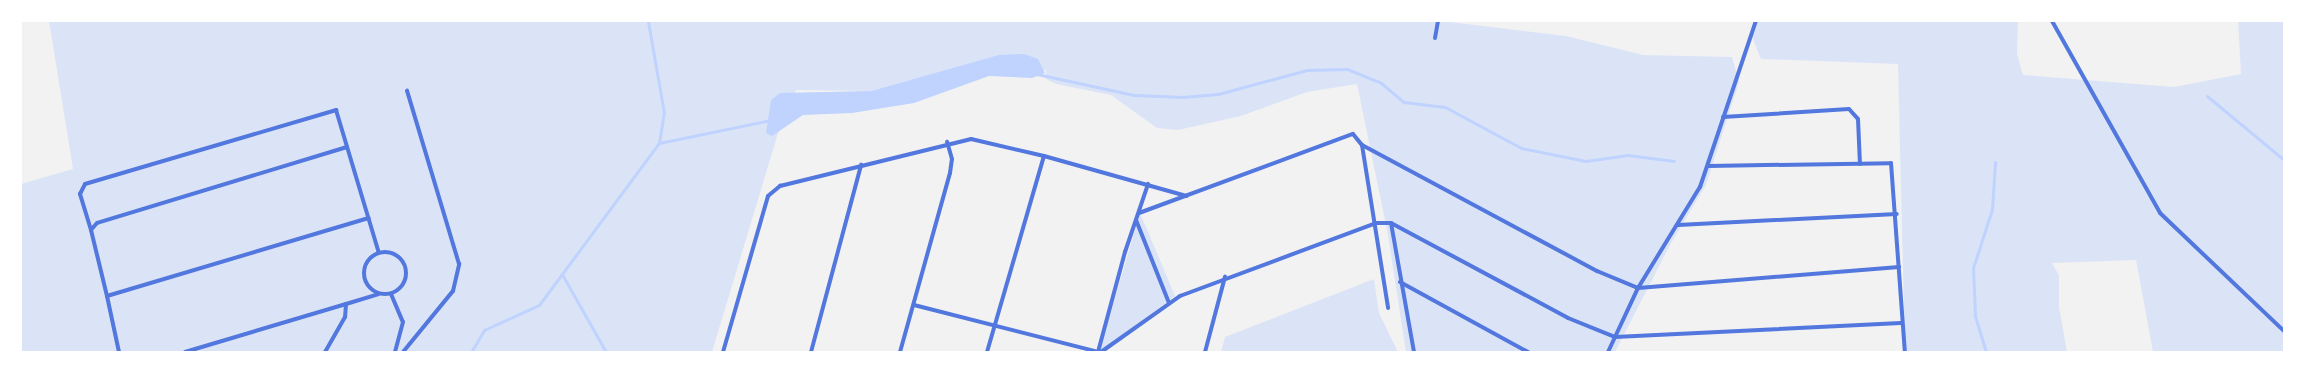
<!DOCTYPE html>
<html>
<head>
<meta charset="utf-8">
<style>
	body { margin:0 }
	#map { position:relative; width:2305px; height:373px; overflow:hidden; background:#f2f2f2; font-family:Commissioner,sans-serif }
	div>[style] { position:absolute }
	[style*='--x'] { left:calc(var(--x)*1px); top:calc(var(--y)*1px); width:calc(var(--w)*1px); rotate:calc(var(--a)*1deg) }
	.green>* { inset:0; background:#dbe4f7 }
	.water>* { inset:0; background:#bfd3fe }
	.stream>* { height:3px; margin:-1.5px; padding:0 1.5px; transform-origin:1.5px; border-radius:1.5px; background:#bfd3fe }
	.minor>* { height:4px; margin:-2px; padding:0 2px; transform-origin:2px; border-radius:2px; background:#5277de }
	.minor>.ring { margin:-2px; padding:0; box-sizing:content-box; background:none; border:4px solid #5277de; border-radius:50% }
	span { translate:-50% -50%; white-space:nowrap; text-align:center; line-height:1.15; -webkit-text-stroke:4px #fff; paint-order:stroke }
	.frame { position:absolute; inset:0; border:22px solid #fff; pointer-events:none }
</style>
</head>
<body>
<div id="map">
	<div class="green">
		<div style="clip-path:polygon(49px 21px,1442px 21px,1566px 36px,1643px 55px,1732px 57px,1739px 82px,1706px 185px,1670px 245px,1615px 352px,1406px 352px,1388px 235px,1357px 84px,1307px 92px,1241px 116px,1178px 130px,1157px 128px,1111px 95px,1056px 84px,1046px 79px,1046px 70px,910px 80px,871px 91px,796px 90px,779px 130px,712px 352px,21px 352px,21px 184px,73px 169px)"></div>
		<div style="clip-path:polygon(1755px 21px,2018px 21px,2017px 54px,2023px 75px,2174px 87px,2241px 74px,2238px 21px,2284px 21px,2284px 352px,2153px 352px,2136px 260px,2052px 263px,2059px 275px,2059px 307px,2067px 352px,1905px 352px,1898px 64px,1761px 59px,1751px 34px)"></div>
		<div style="clip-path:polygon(1140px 213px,1175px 296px,1099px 352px)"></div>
		<div style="clip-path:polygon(1374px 279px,1379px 313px,1398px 352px,1221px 352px,1225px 337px)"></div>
	</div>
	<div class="water">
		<div style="clip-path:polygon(1024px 54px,1038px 59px,1045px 73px,1032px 78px,989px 76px,914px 103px,852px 113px,803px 115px,772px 136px,766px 133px,771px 100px,780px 93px,871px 91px,999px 55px)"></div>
	</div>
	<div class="stream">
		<div style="--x:1037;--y:74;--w:99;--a:12.2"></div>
		<div style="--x:1134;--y:95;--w:49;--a:2.3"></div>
		<div style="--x:1183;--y:97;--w:35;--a:-5"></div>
		<div style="--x:1218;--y:94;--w:92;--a:-15.1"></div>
		<div style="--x:1307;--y:70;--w:40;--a:-1.4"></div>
		<div style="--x:1347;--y:69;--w:37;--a:22"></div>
		<div style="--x:1381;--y:83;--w:30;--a:40"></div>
		<div style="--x:1404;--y:102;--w:41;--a:7"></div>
		<div style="--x:1445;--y:107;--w:86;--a:28.3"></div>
		<div style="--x:1521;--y:148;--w:66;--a:11.3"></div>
		<div style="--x:1586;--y:161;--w:42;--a:-8.1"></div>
		<div style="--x:1628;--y:155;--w:46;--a:7.4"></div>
		<div style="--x:2207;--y:96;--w:100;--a:39.7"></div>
		<div style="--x:659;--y:143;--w:114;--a:-11.6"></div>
		<div style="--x:563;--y:276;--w:87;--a:60.5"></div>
		<div style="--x:471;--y:352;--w:26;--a:-59"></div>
		<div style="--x:484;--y:330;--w:60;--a:-24.4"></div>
		<div style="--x:539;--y:305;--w:202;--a:-53.5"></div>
		<div style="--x:659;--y:143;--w:30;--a:-81"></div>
		<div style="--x:664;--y:113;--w:93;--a:-99.9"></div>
		<div style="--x:1986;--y:352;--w:39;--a:-107"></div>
		<div style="--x:1975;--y:315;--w:47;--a:-92.4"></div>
		<div style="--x:1973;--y:268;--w:62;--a:-72.1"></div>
		<div style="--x:1992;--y:209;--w:47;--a:-86.3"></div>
	</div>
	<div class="minor">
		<div style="--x:2052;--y:21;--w:220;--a:60.6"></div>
		<div style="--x:2160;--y:213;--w:171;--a:43.6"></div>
		<div style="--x:1435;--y:38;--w:17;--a:-80"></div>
		<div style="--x:1723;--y:117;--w:126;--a:-3.6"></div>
		<div style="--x:1849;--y:109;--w:13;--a:48"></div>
		<div style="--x:1858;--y:119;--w:45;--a:87.5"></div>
		<div style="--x:1362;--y:145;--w:267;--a:28.2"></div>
		<div style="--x:1597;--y:271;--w:44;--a:22.5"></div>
		<div style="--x:1638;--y:288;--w:262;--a:-4.6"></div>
		<div style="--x:347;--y:147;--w:261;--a:163.1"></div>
		<div style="--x:97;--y:223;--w:9;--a:131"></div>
		<div style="--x:91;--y:230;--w:68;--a:76.4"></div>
		<div style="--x:107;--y:296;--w:273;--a:-16.6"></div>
		<div style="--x:1708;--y:166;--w:183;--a:-0.9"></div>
		<div style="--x:1891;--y:163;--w:190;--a:85.8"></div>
		<div style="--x:1139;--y:213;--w:228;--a:-20.3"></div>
		<div style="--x:1353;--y:134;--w:14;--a:51"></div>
		<div style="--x:1362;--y:145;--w:165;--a:80.9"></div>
		<div style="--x:1136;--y:220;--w:89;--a:68.3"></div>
		<div style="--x:1391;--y:223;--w:201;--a:28.2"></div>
		<div style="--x:1568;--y:318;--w:51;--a:22"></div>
		<div style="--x:1615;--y:337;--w:286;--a:-2.8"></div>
		<div style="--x:1391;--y:223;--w:131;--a:79.9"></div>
		<div style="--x:1678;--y:225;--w:219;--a:-2.9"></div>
		<div style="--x:91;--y:230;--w:38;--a:-107"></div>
		<div style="--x:80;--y:194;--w:11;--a:-63"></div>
		<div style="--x:85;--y:184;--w:262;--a:-16.4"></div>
		<div style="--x:336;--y:110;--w:149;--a:73.3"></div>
		<div class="ring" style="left:364px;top:252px;width:38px;height:38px"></div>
		<div style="--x:1400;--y:282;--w:146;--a:28.7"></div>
		<div style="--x:391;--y:294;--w:30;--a:67"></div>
		<div style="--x:403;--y:322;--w:31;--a:105"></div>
		<div style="--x:107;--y:296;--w:57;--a:77.9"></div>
		<div style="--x:346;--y:304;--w:34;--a:-17"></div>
		<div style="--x:914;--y:305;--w:190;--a:14.3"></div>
		<div style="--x:185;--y:352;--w:168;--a:-16.6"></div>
		<div style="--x:346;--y:304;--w:13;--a:94"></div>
		<div style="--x:345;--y:317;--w:40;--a:119.7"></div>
		<div style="--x:403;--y:352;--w:79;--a:-50.7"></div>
		<div style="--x:453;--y:291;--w:28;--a:-77"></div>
		<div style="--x:459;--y:264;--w:181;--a:-106.7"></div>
		<div style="--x:723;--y:352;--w:162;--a:-73.9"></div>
		<div style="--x:768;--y:196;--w:16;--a:-40"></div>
		<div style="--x:780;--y:186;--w:197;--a:-13.8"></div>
		<div style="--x:971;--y:139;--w:75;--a:13.1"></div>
		<div style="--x:1044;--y:156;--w:148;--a:15.7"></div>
		<div style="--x:811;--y:352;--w:194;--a:-75"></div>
		<div style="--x:900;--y:352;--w:186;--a:-74.4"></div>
		<div style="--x:950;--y:173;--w:14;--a:-82"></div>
		<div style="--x:952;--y:159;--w:18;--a:-106"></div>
		<div style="--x:987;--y:352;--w:204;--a:-73.8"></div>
		<div style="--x:1098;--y:352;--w:104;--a:-74.9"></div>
		<div style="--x:1125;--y:252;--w:72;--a:-71.3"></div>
		<div style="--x:1101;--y:352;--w:97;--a:-35.3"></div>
		<div style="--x:1180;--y:296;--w:209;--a:-20.4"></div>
		<div style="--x:1376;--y:223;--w:15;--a:0"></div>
		<div style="--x:1205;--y:352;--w:78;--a:-75.1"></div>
		<div style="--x:1608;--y:352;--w:71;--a:-64.9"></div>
		<div style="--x:1638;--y:288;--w:119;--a:-58.5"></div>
		<div style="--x:1700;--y:187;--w:175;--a:-71.4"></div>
	</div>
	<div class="frame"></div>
</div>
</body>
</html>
